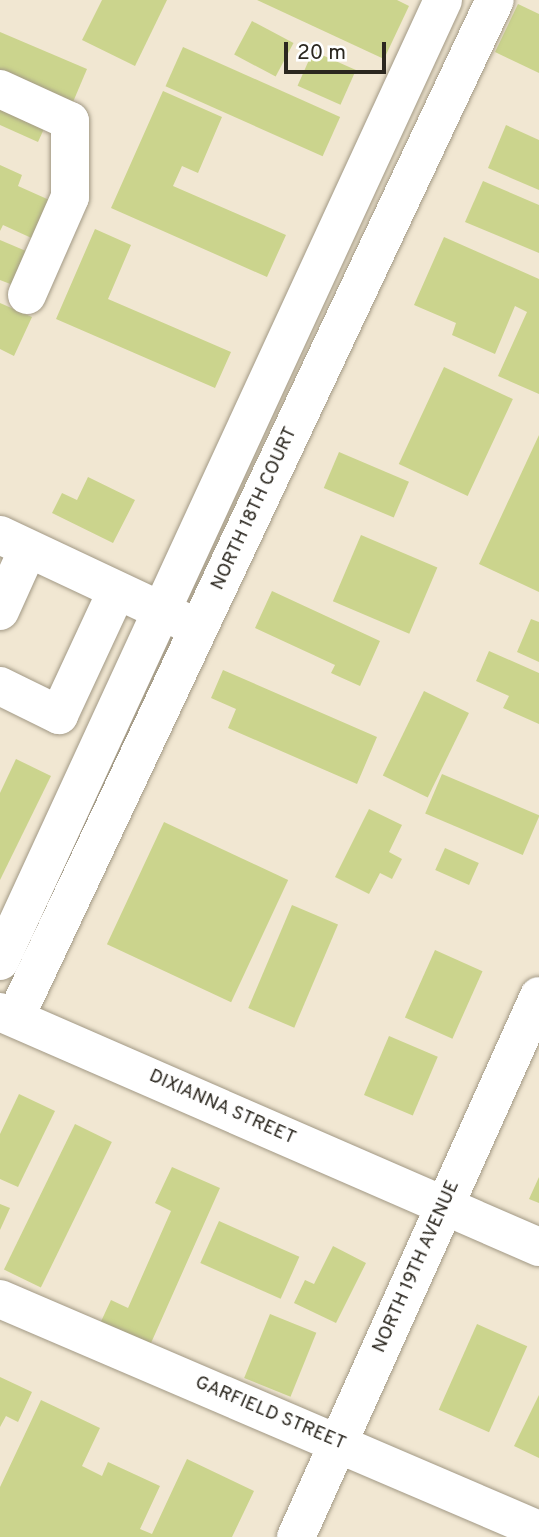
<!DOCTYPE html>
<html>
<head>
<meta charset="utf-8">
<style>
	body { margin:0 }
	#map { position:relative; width:539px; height:1537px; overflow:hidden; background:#f1e7d2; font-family:Overpass,sans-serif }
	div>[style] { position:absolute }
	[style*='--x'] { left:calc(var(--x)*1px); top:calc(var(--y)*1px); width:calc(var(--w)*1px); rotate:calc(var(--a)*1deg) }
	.building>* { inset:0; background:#cbd48d; transform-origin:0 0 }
	.roads { filter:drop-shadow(0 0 2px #a29985) drop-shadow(0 0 2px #a29985) }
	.minor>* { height:38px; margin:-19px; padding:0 19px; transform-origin:19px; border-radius:19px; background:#fff }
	span { translate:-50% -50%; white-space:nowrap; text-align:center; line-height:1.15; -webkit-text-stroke:6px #fff; paint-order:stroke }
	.street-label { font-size:19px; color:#2b271f }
	.scale { position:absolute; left:284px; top:42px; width:102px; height:32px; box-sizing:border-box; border:4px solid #2b271f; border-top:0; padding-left:9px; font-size:21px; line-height:24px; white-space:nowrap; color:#2b271f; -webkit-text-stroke:5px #fff; paint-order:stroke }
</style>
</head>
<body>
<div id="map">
	<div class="building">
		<div style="clip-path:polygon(102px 0,167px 0,135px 66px,82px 40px)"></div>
		<div style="clip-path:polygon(257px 0,397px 0,409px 6px,384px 59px)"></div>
		<div style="clip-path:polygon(518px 4px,539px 14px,539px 73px,495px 52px)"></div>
		<div style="left:252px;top:21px;width:47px;height:38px;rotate:28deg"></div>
		<div style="clip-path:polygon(0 32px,87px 69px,73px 102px,0 71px)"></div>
		<div style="left:183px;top:47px;width:172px;height:43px;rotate:24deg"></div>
		<div style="left:313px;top:51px;width:47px;height:38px;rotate:24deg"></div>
		<div style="clip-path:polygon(163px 91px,222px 117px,198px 173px,182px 166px,173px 186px,286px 235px,267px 277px,111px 208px)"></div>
		<div style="clip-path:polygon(0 99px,48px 120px,38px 142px,0 125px)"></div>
		<div style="clip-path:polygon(506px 125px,539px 140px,539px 190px,488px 168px)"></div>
		<div style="clip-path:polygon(0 165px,22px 175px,18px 186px,56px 203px,38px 241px,3px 225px,0 231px)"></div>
		<div style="clip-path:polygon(483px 181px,539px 205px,539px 253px,465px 222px)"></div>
		<div style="clip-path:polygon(95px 229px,131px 245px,108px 299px,231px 352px,215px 388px,56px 319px)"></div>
		<div style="clip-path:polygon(444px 237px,539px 279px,539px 394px,498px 376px,527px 312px,515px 306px,495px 354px,452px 335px,456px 323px,414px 305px)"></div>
		<div style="clip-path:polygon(0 240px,33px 254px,18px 287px,0 280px)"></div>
		<div style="clip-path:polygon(0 303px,32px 317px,14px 356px,0 349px)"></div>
		<div style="left:444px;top:367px;width:76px;height:107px;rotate:25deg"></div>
		<div style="clip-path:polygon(539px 435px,539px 592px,479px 564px)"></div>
		<div style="left:339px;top:452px;width:76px;height:39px;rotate:23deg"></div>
		<div style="clip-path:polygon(88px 477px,135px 500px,113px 543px,52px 513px,62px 493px,77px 500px)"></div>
		<div style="left:361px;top:535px;width:83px;height:72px;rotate:23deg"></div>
		<div style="clip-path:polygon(272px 591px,380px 641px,360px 686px,331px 673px,335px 665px,255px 628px)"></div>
		<div style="clip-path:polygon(531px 619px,539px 622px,539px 662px,517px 652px)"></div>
		<div style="clip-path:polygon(489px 651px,539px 673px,539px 724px,503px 708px,509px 696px,476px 681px)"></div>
		<div style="clip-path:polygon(223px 670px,377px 737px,357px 784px,228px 728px,236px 709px,211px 698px)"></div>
		<div style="left:424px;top:691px;width:50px;height:94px;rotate:26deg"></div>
		<div style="clip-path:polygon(16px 759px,51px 776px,0 880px,0 793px)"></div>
		<div style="left:442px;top:774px;width:106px;height:43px;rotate:23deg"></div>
		<div style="clip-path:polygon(369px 809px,402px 825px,389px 852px,402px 859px,392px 879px,380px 873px,369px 894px,335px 877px)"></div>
		<div style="left:164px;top:822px;width:137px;height:135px;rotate:25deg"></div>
		<div style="left:445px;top:848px;width:37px;height:24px;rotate:24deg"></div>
		<div style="left:292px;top:905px;width:50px;height:112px;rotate:23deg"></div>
		<div style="left:435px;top:950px;width:52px;height:74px;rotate:24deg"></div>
		<div style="left:389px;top:1036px;width:53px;height:64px;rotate:23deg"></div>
		<div style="clip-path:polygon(19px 1094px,55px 1111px,18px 1187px,0 1179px,0 1134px)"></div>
		<div style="left:75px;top:1124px;width:41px;height:162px;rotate:26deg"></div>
		<div style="clip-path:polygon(172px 1167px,220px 1188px,147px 1352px,97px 1330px,111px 1300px,128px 1308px,171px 1211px,155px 1203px)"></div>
		<div style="clip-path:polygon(539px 1177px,539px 1203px,529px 1199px)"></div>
		<div style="clip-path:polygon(0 1204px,10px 1208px,0 1230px)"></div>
		<div style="left:219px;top:1221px;width:88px;height:46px;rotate:24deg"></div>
		<div style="clip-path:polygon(333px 1246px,366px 1263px,336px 1323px,294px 1303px,305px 1280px,314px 1284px)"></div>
		<div style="left:270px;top:1314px;width:50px;height:69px;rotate:22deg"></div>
		<div style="left:477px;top:1324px;width:55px;height:94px;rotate:24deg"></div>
		<div style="clip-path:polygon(0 1377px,32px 1392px,18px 1422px,6px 1416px,0 1427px)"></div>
		<div style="clip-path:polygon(539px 1395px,539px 1458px,514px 1446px)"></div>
		<div style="clip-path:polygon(41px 1400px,100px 1428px,82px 1466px,102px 1476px,108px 1462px,160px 1486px,140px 1529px,152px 1534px,187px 1459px,254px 1491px,232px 1537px,0 1537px,0 1487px)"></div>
	</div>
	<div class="roads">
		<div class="minor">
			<div style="--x:0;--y:89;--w:77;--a:24.6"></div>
			<div style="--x:70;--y:121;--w:76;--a:90"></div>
			<div style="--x:70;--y:197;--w:107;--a:113.7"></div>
			<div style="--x:0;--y:535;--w:200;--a:25.2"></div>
			<div style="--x:0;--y:611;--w:68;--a:-65.7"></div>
			<div style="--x:0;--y:686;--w:66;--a:26.2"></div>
			<div style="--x:59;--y:715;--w:136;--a:-65.1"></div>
			<div style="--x:0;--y:961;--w:1058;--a:-65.25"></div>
			<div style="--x:0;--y:1012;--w:588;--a:23.56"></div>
			<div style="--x:15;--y:1018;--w:1125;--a:-64.76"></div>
			<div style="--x:0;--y:1299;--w:586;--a:23.2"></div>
			<div style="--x:296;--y:1537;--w:593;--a:-65.81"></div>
		</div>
	</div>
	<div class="street-label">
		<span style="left:255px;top:509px;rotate:-65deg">NORTH 18TH COURT</span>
		<span style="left:222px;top:1108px;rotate:24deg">DIXIANNA STREET</span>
		<span style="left:417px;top:1267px;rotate:-66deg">NORTH 19TH AVENUE</span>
		<span style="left:270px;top:1414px;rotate:23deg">GARFIELD STREET</span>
	</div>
	<div class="scale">20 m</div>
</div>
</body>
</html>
